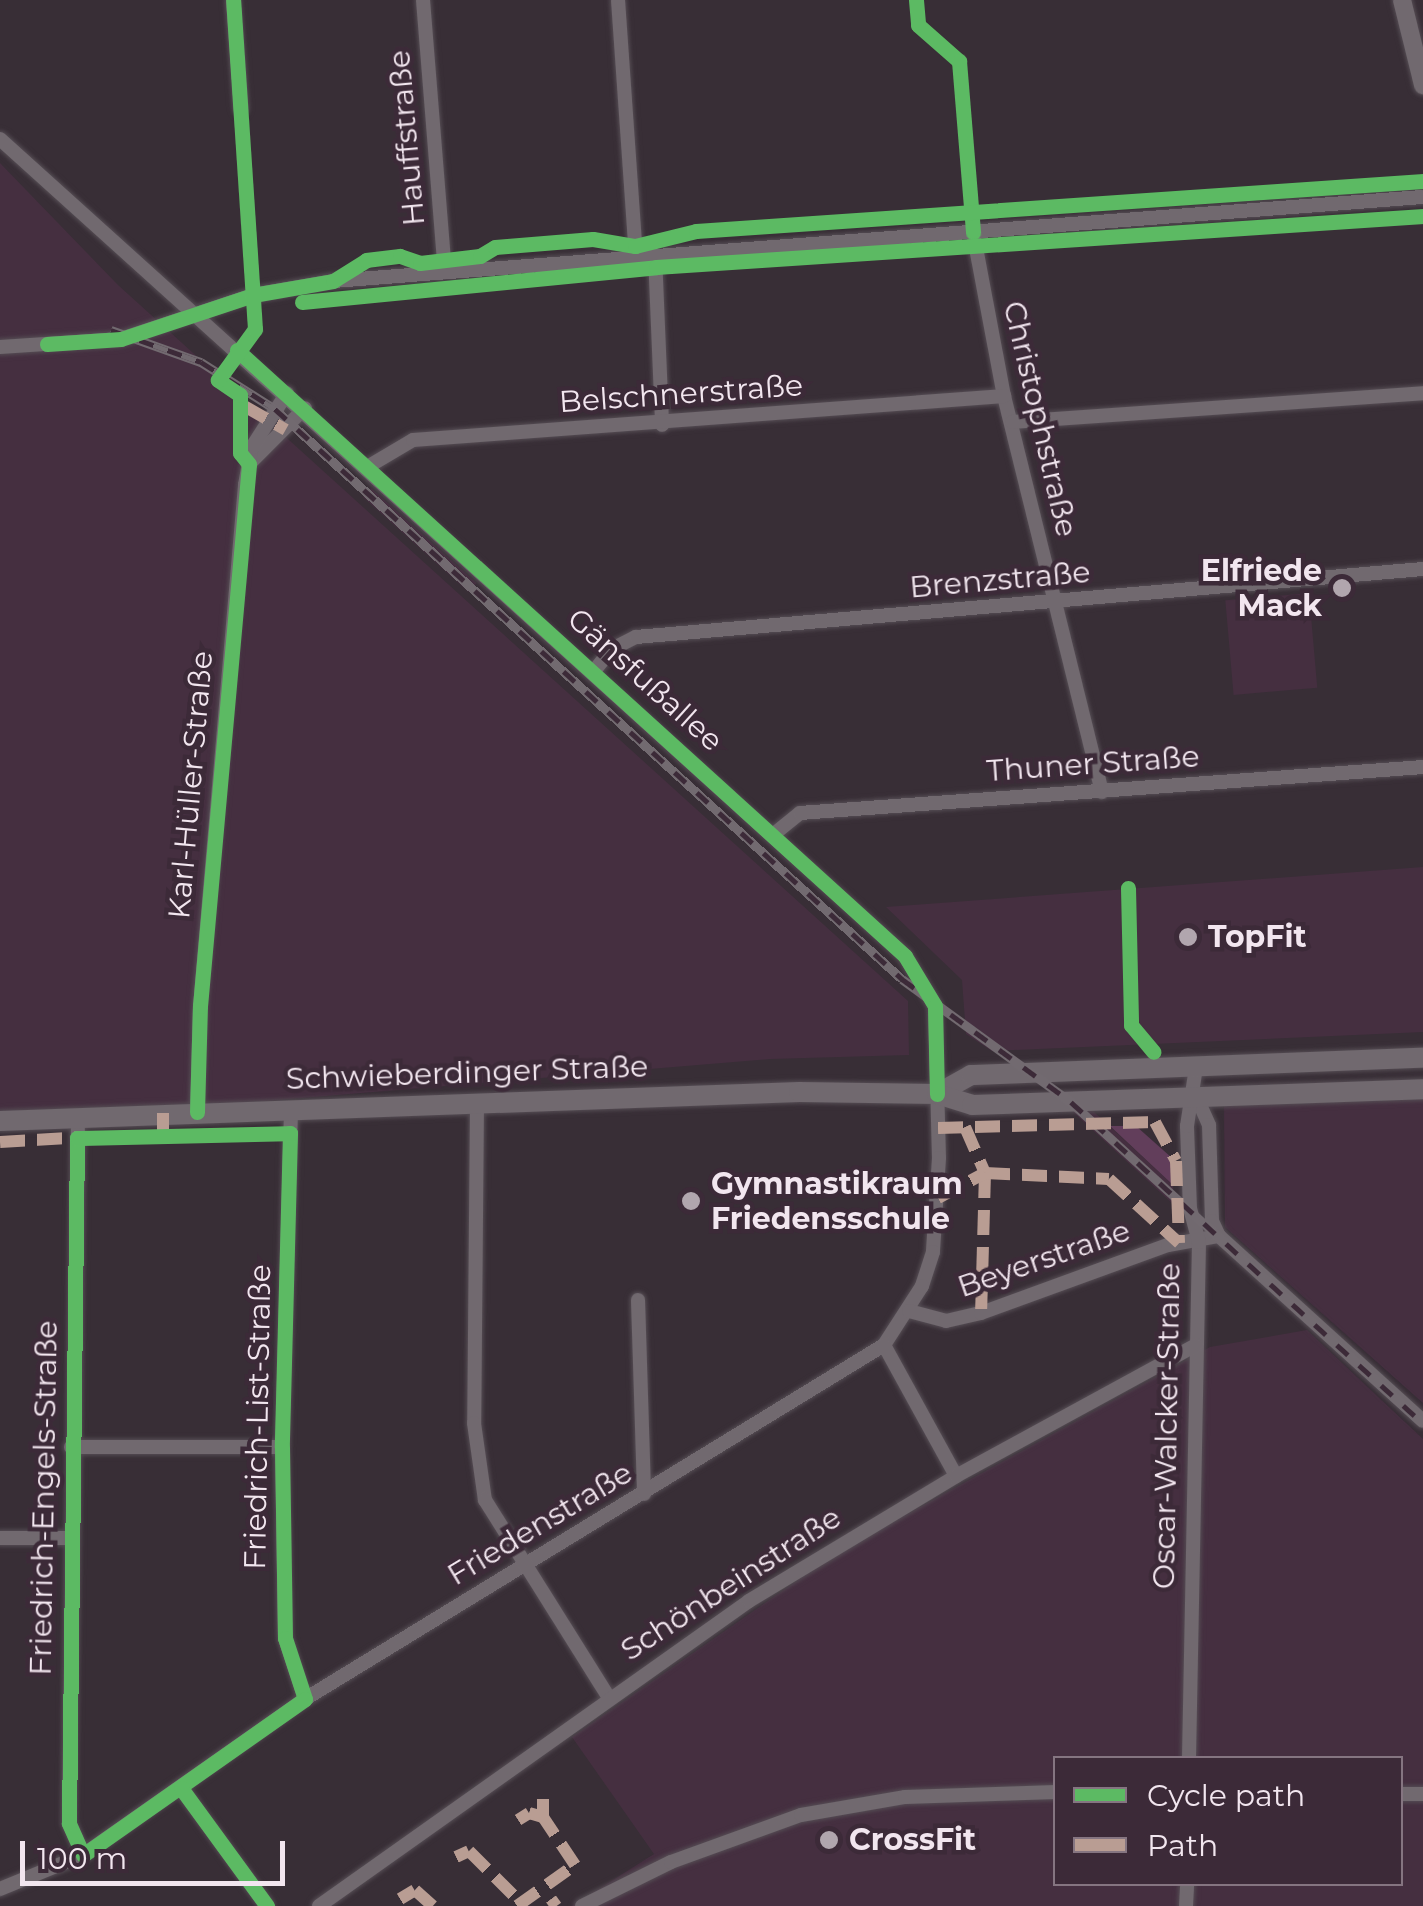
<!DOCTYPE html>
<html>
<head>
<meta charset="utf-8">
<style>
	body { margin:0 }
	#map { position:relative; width:1423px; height:1906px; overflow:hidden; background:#382e36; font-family:Montserrat,sans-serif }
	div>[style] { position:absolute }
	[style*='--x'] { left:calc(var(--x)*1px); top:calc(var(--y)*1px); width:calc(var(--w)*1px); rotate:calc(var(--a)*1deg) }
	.built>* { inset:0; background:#452f40; transform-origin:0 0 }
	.green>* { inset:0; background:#623e5b }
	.roads { filter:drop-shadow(0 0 2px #554d54) drop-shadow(0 0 2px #554d54) }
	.minor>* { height:14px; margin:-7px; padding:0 7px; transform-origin:7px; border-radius:7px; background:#71696f }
	.tertiary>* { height:18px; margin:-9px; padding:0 9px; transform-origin:9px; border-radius:9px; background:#71696f }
	.secondary>* { height:20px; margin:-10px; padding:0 10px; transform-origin:10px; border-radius:10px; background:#71696f }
	.rail>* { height:9px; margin-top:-4.5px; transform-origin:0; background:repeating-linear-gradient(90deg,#3c2a38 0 15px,#726a70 0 30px); box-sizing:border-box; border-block:2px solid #726a70 }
	.quiet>* { height:12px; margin-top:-6px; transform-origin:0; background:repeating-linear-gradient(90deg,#b99d93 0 25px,transparent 0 37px) }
	.cycleway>* { height:15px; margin:-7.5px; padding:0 7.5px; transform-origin:7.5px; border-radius:7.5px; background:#5cba63 }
	.dots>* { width:28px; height:28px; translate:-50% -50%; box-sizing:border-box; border:5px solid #3c2a38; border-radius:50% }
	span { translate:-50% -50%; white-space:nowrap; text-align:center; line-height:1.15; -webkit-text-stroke:9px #3c2a38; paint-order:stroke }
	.street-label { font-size:30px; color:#f2e6ef }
	.poi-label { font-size:30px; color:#f2e6ef; font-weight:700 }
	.right { translate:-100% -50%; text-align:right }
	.left { translate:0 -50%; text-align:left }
	.legend { position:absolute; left:1053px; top:1756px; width:350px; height:130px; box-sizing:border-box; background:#3c2a38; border:2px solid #857581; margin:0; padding:12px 18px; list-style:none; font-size:30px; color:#f2e6ef }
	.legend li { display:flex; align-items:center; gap:20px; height:50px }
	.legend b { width:50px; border:2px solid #857581 }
	.scale { position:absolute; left:20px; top:1841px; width:265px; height:45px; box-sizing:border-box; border:5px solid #f2e6ef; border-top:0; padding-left:12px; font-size:30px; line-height:35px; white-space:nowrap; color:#f2e6ef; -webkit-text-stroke:8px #3c2a38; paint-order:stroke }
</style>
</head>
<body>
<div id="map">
	<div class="built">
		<div style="clip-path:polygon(0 163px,118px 285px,908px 1001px,909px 1055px,770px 1059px,0 1123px)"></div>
		<div style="left:371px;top:488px;width:142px;height:12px;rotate:42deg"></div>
		<div style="left:1309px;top:593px;width:95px;height:84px;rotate:85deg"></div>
		<div style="clip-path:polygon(1423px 867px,1423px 1032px,992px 1051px,966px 1034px,962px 980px,886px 907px)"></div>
		<div style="clip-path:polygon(1423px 1099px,1423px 1403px,1225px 1227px,1224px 1105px)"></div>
		<div style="clip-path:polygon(1092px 1110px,1173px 1185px,1173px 1204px,1072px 1111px)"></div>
		<div style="clip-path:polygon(evenodd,1307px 1330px,1423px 1439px,1423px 1906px,572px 1906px,654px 1854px,572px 1737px,837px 1553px,1210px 1347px,1307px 1330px,1056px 1758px,1400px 1758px,1400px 1884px,1056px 1884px,1056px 1758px)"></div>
	</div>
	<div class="green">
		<div style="clip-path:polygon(1110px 1126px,1136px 1126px,1172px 1158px,1173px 1185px)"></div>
	</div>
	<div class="roads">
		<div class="minor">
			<div style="--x:233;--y:0;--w:109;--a:85.8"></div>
			<div style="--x:423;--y:0;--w:273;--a:85.4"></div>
			<div style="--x:618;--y:0;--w:258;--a:86"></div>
			<div style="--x:0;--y:139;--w:1219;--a:42.07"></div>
			<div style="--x:905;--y:956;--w:58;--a:59"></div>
			<div style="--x:935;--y:1006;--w:152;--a:88.5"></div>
			<div style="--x:939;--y:1158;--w:94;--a:93.7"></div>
			<div style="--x:933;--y:1252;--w:36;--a:108"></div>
			<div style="--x:922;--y:1286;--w:70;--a:122.8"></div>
			<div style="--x:884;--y:1345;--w:679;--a:148.56"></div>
			<div style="--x:305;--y:1699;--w:271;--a:144.9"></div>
			<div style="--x:83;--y:1855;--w:90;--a:157.7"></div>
			<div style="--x:973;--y:232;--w:167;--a:79.3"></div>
			<div style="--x:1004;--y:396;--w:408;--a:76.1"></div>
			<div style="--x:655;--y:255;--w:170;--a:87.6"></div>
			<div style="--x:0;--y:347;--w:121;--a:-3.8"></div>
			<div style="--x:121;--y:339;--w:139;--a:-18.4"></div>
			<div style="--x:253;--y:295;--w:81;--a:-9.9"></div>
			<div style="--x:333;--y:281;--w:1093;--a:-4.41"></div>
			<div style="--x:1012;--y:422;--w:412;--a:-4"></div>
			<div style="--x:249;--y:464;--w:79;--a:-45"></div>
			<div style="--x:369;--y:466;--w:51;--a:-30.6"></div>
			<div style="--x:413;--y:440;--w:593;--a:-4.26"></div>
			<div style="--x:594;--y:671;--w:28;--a:-51"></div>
			<div style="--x:612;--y:649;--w:27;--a:-27"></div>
			<div style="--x:636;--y:637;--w:790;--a:-4.94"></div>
			<div style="--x:774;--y:834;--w:33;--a:-39"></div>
			<div style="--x:800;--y:813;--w:625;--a:-4.22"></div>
			<div style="--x:1197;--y:1098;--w:30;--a:66"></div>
			<div style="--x:1209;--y:1125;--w:96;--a:88.2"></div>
			<div style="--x:1212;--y:1221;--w:17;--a:65"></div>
			<div style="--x:477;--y:1103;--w:320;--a:90.5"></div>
			<div style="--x:474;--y:1423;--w:78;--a:81.9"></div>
			<div style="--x:485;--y:1500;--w:234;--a:57.9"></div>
			<div style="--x:291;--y:1110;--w:337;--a:91.5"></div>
			<div style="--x:282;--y:1447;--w:191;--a:89.1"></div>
			<div style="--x:285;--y:1638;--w:64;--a:71.8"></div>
			<div style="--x:197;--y:1112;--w:106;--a:-88.4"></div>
			<div style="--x:200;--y:1006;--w:523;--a:-85.06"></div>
			<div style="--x:245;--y:485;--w:39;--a:-80"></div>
			<div style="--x:252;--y:447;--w:64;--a:-57.1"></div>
			<div style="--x:78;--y:1117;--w:706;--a:90.73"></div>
			<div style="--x:69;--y:1823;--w:35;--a:66"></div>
			<div style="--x:638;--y:1300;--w:194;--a:88.2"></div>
			<div style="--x:909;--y:1311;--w:38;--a:15"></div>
			<div style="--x:946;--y:1321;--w:36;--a:-13"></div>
			<div style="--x:981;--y:1313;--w:199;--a:-20"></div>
			<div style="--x:1168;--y:1245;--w:52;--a:-10"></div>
			<div style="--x:1219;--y:1236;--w:275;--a:42.2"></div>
			<div style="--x:884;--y:1345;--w:149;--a:61.2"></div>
			<div style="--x:71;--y:1447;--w:211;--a:0"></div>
			<div style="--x:0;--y:1538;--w:70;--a:0"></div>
			<div style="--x:1189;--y:1758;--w:516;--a:-88.89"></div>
			<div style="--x:1199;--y:1242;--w:34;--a:-105"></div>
			<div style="--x:1190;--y:1209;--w:83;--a:-92.1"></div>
			<div style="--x:1187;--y:1126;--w:60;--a:-81.3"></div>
			<div style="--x:181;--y:1788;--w:146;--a:53.9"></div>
			<div style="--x:1400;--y:1794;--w:23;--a:0"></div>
			<div style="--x:319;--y:1906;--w:527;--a:-35.35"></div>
			<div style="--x:749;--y:1601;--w:242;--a:-31.1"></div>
			<div style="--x:956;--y:1476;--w:273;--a:-28.6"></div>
			<div style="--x:582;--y:1906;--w:99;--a:-26.3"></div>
			<div style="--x:671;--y:1862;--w:138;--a:-19.9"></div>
			<div style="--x:801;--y:1815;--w:106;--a:-9.8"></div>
			<div style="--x:905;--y:1797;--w:151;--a:-1.9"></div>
			<div style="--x:1186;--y:1906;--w:22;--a:-87"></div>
		</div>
		<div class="tertiary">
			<div style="--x:1402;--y:0;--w:88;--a:76.1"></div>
		</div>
		<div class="secondary">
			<div style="--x:937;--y:1094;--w:39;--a:-29"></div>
			<div style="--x:971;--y:1075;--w:452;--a:-2.2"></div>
			<div style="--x:0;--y:1121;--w:800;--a:-2.08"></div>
			<div style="--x:799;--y:1092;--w:138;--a:0.8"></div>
			<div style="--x:937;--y:1094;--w:37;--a:17"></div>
			<div style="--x:972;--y:1105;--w:451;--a:-2"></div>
		</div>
	</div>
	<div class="rail">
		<div style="--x:111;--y:330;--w:96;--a:19.6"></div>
		<div style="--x:201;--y:362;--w:88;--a:32.4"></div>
		<div style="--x:275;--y:409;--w:847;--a:42.27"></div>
		<div style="--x:902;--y:979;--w:209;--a:36"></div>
		<div style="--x:1071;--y:1102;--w:476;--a:42.4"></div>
	</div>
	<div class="quiet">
		<div style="--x:244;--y:406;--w:48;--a:29.7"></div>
		<div style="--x:163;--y:1113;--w:23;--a:90"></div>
		<div style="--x:965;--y:1127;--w:50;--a:66.5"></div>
		<div style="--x:985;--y:1173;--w:140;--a:91.6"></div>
		<div style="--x:938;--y:1128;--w:217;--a:-1.6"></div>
		<div style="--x:1155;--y:1122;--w:44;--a:61.7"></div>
		<div style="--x:1176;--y:1161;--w:82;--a:87.9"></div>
		<div style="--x:0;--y:1142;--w:85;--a:-3.4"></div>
		<div style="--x:938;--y:1198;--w:53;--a:-28"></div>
		<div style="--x:985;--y:1173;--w:124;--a:2.8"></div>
		<div style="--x:1109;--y:1179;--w:95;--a:42.4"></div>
		<div style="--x:518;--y:1820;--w:13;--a:-32"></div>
		<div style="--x:529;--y:1813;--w:15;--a:16"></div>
		<div style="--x:456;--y:1857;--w:14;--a:-25"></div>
		<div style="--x:469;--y:1851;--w:74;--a:45"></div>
		<div style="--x:400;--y:1899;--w:17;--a:-31"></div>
		<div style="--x:415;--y:1890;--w:24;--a:42"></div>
		<div style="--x:551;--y:1899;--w:9;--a:54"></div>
		<div style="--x:517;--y:1906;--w:71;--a:-35.3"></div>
		<div style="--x:575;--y:1865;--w:58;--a:-123.7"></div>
		<div style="--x:543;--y:1817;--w:18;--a:-90"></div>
	</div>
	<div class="cycleway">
		<div style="--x:916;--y:0;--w:25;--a:85"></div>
		<div style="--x:918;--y:25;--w:55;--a:41.3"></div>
		<div style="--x:959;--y:61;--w:172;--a:85.3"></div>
		<div style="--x:302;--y:302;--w:356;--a:-5.6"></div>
		<div style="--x:656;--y:267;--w:769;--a:-3.8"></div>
		<div style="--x:47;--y:344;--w:74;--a:-3.9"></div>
		<div style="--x:121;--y:339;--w:139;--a:-18.4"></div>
		<div style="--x:253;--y:295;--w:81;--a:-9.9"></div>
		<div style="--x:333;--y:281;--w:39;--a:-32"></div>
		<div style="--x:366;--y:260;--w:34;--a:-7"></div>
		<div style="--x:400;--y:256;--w:21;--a:19"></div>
		<div style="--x:420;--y:263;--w:60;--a:-6.7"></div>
		<div style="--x:480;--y:256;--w:17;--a:-31"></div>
		<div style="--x:495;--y:247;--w:98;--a:-4.7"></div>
		<div style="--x:593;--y:239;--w:43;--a:9.5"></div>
		<div style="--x:635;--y:246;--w:63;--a:-13.8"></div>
		<div style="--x:696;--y:231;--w:729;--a:-3.93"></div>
		<div style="--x:237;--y:350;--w:902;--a:42.21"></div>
		<div style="--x:905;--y:956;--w:58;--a:59"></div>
		<div style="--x:935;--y:1006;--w:88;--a:88.7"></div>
		<div style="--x:1128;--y:888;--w:137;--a:88.7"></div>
		<div style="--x:1131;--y:1025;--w:35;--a:50"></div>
		<div style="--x:197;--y:1112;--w:106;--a:-88.4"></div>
		<div style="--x:200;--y:1006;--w:544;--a:-84.83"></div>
		<div style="--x:249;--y:464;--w:14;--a:-129"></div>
		<div style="--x:240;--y:453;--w:58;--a:-90"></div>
		<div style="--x:240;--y:395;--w:27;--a:-146"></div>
		<div style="--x:218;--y:380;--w:63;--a:-54"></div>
		<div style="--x:255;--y:329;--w:330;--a:-93.8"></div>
		<div style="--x:290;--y:1133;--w:314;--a:91.5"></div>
		<div style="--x:282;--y:1447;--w:191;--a:89.1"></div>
		<div style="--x:285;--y:1638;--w:64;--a:71.8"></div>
		<div style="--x:305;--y:1699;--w:271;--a:144.9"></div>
		<div style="--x:83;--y:1855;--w:35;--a:-114"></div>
		<div style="--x:69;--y:1823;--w:685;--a:-89.33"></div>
		<div style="--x:77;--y:1138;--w:213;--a:-1.3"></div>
		<div style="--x:181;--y:1788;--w:146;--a:53.9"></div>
	</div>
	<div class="dots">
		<div style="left:1342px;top:588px;background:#b1a6ae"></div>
		<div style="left:1188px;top:937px;background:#b1a6ae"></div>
		<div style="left:691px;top:1201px;background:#b1a6ae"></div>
		<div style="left:829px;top:1840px;background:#b1a6ae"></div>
	</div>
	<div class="street-label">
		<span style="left:407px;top:138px;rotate:-95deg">Hauffstraße</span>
		<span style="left:681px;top:394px;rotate:-4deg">Belschnerstraße</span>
		<span style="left:1040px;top:419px;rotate:77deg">Christophstraße</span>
		<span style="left:1000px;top:580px;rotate:-5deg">Brenzstraße</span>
		<span style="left:645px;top:680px;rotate:42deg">Gänsfußallee</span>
		<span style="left:1093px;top:764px;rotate:-4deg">Thuner Straße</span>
		<span style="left:191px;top:785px;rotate:-85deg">Karl-Hüller-Straße</span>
		<span style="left:467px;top:1073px;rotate:-2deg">Schwieberdinger Straße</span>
		<span style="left:1044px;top:1259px;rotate:-19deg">Beyerstraße</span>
		<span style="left:258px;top:1417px;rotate:-89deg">Friedrich-List-Straße</span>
		<span style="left:1167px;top:1426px;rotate:-89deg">Oscar-Walcker-Straße</span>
		<span style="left:44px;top:1498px;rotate:-89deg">Friedrich-Engels-Straße</span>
		<span style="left:540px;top:1524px;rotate:-31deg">Friedenstraße</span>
		<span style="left:731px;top:1584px;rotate:-33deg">Schönbeinstraße</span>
	</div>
	<div class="poi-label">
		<span class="right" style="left:1322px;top:588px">Elfriede<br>Mack</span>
		<span class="left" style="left:1208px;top:937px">TopFit</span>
		<span class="left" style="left:711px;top:1201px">Gymnastikraum<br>Friedensschule</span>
		<span class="left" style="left:849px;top:1840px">CrossFit</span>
	</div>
	<ul class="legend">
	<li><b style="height:12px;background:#5cba63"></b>Cycle path</li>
	<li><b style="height:12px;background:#b99d93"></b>Path</li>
	</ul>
	<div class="scale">100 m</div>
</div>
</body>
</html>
